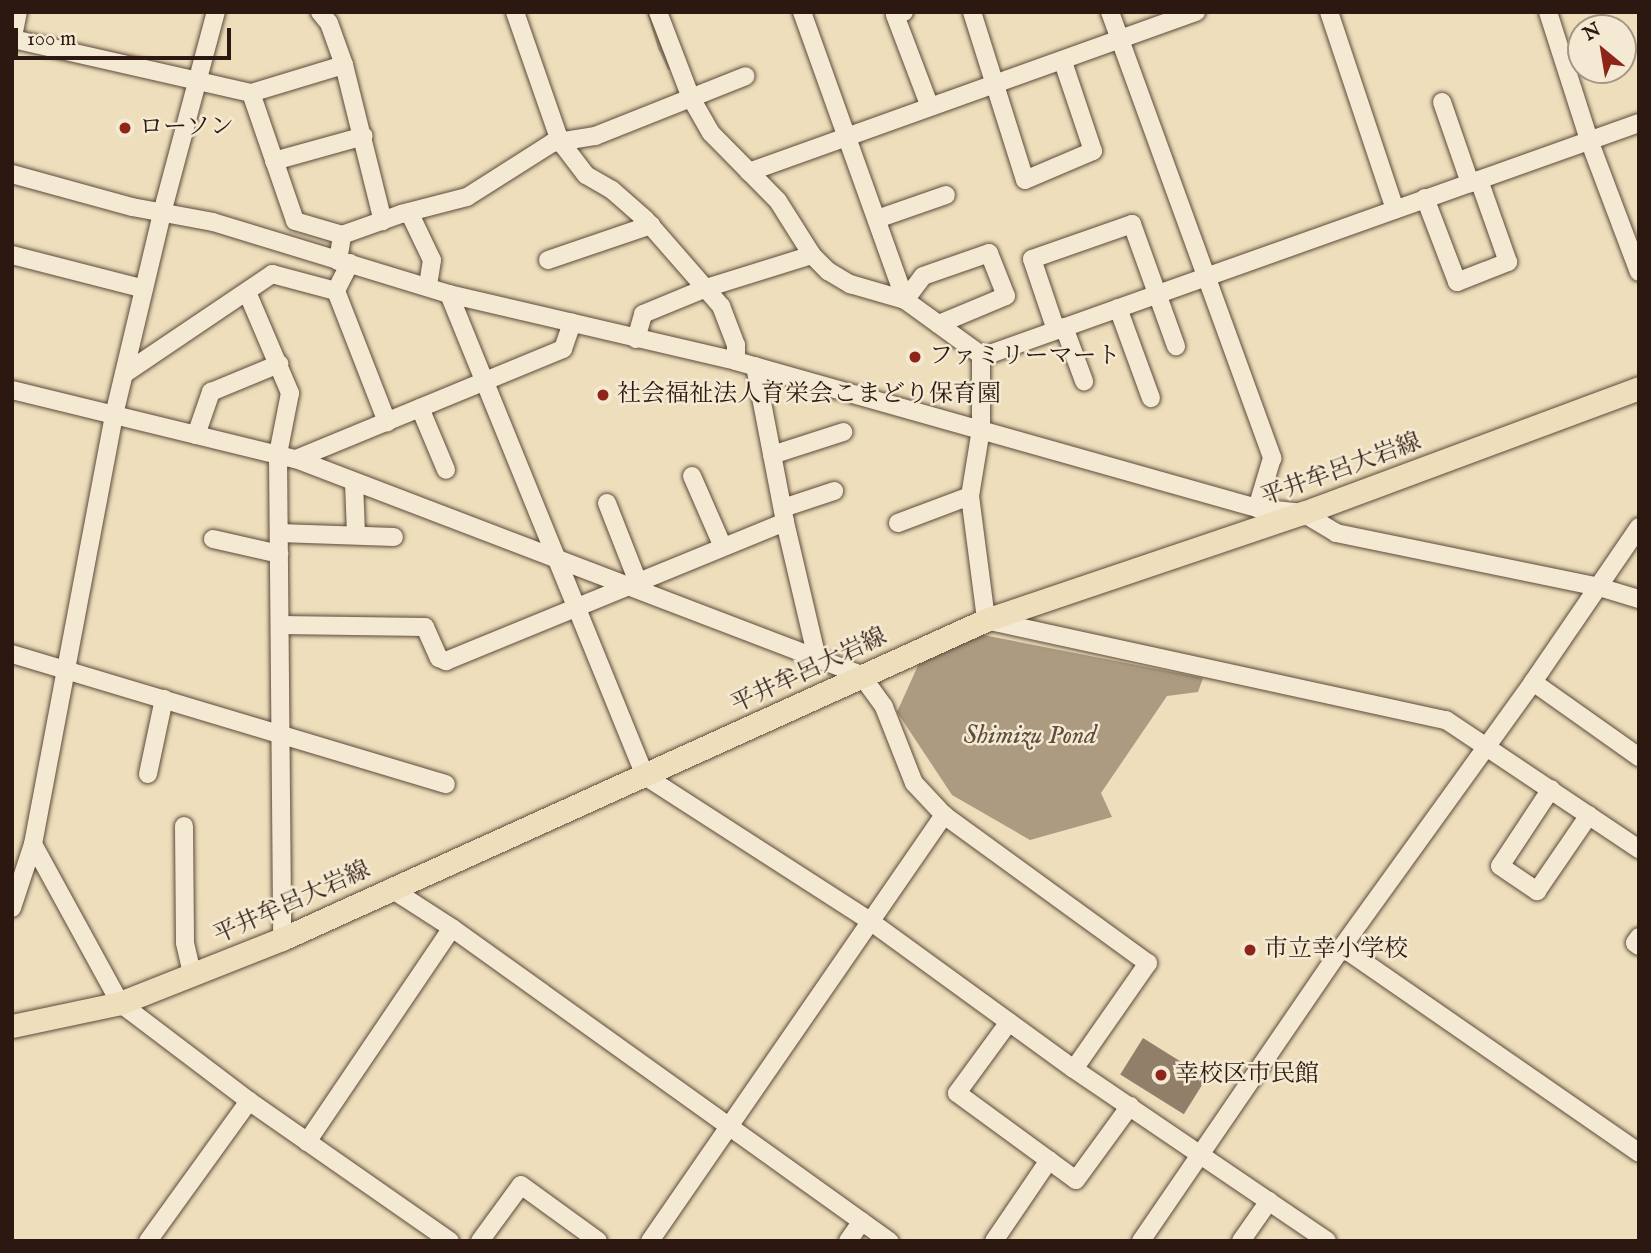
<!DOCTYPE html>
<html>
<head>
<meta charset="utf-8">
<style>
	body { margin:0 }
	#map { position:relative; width:1651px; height:1253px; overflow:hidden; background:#eedebb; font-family:"IM FELL English","Noto Serif JP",serif }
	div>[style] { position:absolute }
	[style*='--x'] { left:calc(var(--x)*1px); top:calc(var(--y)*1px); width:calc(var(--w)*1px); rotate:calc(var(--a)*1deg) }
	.water>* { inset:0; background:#ac9b81 }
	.stream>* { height:4.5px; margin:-2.25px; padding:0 2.25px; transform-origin:2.25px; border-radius:2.25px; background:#ac9b81 }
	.building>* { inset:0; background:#917f69; transform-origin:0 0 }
	.roads { filter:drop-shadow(0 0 2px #5c4a3b) drop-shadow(0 0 2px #5c4a3b) }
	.minor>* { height:18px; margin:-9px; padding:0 9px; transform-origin:9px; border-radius:9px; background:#f4ead3 }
	.major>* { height:23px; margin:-11.5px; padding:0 11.5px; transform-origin:11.5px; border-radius:11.5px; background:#eedebb }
	.dots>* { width:19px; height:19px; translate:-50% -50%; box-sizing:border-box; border:4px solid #f4ead3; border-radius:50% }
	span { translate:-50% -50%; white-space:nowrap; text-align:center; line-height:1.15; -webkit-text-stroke:5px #f4ead3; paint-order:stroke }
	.poi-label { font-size:24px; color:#2c1810 }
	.left { translate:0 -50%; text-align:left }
	.street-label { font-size:24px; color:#2c1810 }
	.water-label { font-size:26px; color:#5f4c3d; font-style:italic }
	.frame { position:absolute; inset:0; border:14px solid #2c1810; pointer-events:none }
	.north { position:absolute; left:1567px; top:14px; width:70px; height:70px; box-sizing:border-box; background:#f4ead3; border:2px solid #a49685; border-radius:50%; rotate:330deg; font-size:19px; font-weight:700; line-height:28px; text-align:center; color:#2c1810 }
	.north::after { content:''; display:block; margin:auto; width:24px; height:32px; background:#8f2418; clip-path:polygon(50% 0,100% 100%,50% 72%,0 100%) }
	.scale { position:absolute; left:14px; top:28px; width:217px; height:32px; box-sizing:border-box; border:4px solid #2c1810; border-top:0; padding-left:9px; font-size:21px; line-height:24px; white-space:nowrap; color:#2c1810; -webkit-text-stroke:5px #f4ead3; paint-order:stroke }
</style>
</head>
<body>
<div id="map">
	<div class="water">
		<div style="clip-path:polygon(978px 634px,1203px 678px,1198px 692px,1167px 696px,1101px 793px,1112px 817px,1030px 840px,952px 795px,897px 712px,920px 661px)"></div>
	</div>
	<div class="stream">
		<div style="--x:650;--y:13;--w:37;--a:73"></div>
		<div style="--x:661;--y:48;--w:21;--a:65"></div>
	</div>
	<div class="building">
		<div style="left:1143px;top:1038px;width:75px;height:43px;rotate:32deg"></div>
	</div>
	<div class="roads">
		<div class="minor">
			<div style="--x:320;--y:12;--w:14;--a:51"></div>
			<div style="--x:329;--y:23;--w:45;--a:70.3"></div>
			<div style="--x:344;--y:65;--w:161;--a:76"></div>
			<div style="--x:515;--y:12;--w:137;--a:70.8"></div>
			<div style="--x:560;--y:141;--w:43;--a:52.6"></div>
			<div style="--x:586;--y:175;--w:30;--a:30"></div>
			<div style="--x:612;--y:190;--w:44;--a:41.3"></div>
			<div style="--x:645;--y:219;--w:116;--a:48.9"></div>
			<div style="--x:721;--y:306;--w:42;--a:69"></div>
			<div style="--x:736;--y:345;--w:16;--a:90"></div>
			<div style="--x:658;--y:12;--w:92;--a:69"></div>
			<div style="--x:691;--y:98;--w:40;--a:60.3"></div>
			<div style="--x:711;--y:133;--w:95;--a:45.4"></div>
			<div style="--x:778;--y:201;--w:64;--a:57.8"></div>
			<div style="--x:812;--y:255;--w:23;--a:45"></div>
			<div style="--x:828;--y:271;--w:26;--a:31"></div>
			<div style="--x:850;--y:284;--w:57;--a:16.2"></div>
			<div style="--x:905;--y:300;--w:94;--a:35.9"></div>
			<div style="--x:981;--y:355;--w:6;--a:0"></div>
			<div style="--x:987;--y:355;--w:692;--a:-19.59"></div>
			<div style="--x:802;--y:12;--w:306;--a:70.3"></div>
			<div style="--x:905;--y:300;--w:30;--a:-53"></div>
			<div style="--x:923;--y:276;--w:70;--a:-19.2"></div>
			<div style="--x:989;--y:253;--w:46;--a:68.4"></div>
			<div style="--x:1006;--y:296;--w:73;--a:157.3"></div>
			<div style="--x:904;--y:12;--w:9;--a:162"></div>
			<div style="--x:895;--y:15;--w:98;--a:69.2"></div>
			<div style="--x:972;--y:12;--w:176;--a:72.5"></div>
			<div style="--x:1025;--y:180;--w:74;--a:-23.1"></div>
			<div style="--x:1093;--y:151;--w:94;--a:-108.6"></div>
			<div style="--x:1110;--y:12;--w:475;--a:70"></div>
			<div style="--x:1272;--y:458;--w:52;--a:106.7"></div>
			<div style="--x:1329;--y:12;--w:208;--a:71.5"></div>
			<div style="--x:1548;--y:12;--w:134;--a:72.2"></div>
			<div style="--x:1589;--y:140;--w:141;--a:69.3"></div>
			<div style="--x:13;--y:39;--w:244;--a:12.8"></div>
			<div style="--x:251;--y:93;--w:97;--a:-16.8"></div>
			<div style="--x:12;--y:42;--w:31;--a:-79"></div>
			<div style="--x:251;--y:93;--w:135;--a:71"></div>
			<div style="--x:295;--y:221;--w:49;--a:16.6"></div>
			<div style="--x:1442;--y:102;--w:86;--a:70.9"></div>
			<div style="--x:274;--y:161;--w:93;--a:-15.5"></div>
			<div style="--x:749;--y:172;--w:475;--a:-19.7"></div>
			<div style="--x:12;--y:174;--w:124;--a:15.4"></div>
			<div style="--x:132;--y:207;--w:82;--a:10.5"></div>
			<div style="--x:213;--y:222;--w:247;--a:17"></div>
			<div style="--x:449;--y:294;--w:295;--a:13.1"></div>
			<div style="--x:736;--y:361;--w:541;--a:15.76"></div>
			<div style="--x:1257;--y:508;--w:46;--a:6.2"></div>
			<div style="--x:1303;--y:513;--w:39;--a:31"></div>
			<div style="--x:1336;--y:533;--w:268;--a:11.6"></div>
			<div style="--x:1599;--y:587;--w:42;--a:16.7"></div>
			<div style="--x:1425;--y:198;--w:90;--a:69.1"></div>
			<div style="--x:1457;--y:282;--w:55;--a:-21.4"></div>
			<div style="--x:1508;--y:262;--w:87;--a:-109.5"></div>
			<div style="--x:409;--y:212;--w:53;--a:64.4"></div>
			<div style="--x:432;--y:260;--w:26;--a:99"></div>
			<div style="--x:877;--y:219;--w:73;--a:-19.2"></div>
			<div style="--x:12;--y:255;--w:136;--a:14.4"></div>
			<div style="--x:548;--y:260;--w:109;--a:-18.8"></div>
			<div style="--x:338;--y:261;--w:26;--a:-81"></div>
			<div style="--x:342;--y:235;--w:63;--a:-19.6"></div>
			<div style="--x:401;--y:214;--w:68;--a:-14.4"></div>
			<div style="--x:467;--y:197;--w:101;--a:-32.4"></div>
			<div style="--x:552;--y:143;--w:44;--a:-9.2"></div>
			<div style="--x:595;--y:136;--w:162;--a:-21.7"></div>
			<div style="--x:350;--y:263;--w:31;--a:117"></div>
			<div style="--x:336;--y:291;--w:141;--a:68.7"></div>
			<div style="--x:247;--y:292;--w:110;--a:66.9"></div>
			<div style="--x:290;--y:393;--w:62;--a:101.1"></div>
			<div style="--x:278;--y:454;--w:485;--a:89.5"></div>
			<div style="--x:449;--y:294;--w:520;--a:67.87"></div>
			<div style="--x:645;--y:776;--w:268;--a:32.8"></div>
			<div style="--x:870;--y:921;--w:252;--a:36"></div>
			<div style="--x:1074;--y:1069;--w:306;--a:34.2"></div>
			<div style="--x:1118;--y:308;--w:96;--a:69.9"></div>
			<div style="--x:1064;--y:327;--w:58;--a:69.7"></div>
			<div style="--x:1056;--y:330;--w:75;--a:-108.7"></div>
			<div style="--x:1032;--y:259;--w:106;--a:-19.3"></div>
			<div style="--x:1132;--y:224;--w:130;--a:70.2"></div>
			<div style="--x:636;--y:339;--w:26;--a:-74"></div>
			<div style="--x:643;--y:314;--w:68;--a:-22.4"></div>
			<div style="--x:706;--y:288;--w:111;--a:-17.3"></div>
			<div style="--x:981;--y:355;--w:74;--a:90"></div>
			<div style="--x:981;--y:429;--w:68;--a:99.3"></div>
			<div style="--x:970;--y:496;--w:125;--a:82.6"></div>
			<div style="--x:986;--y:620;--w:471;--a:12.3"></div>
			<div style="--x:1446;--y:720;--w:232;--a:33.8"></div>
			<div style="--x:755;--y:366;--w:159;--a:79.1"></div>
			<div style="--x:785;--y:522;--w:140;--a:76.8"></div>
			<div style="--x:124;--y:374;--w:179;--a:-34"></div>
			<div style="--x:272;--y:274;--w:66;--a:14.9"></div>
			<div style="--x:12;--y:390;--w:292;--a:13.7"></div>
			<div style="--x:296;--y:459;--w:605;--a:20.92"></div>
			<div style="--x:861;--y:675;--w:39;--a:54"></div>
			<div style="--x:884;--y:707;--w:82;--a:68.5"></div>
			<div style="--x:914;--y:783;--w:44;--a:46.8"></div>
			<div style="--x:944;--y:815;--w:252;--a:36"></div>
			<div style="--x:1148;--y:963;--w:129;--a:124.9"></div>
			<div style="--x:420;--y:408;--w:67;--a:67.2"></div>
			<div style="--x:196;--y:435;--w:46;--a:-70.8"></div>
			<div style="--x:211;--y:392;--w:74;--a:-22.4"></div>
			<div style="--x:772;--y:455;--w:75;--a:-17.9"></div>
			<div style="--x:296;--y:459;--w:289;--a:-22.4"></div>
			<div style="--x:563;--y:349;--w:28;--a:-71"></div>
			<div style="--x:692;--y:476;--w:77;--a:66.4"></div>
			<div style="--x:354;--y:482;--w:53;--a:87.8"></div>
			<div style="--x:607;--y:503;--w:85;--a:68.6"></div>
			<div style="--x:783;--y:508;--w:54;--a:-18.4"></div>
			<div style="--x:898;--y:523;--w:77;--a:-20.6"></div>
			<div style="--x:279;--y:533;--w:115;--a:2"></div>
			<div style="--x:213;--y:539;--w:68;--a:12.8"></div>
			<div style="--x:280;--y:625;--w:145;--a:0.8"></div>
			<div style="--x:425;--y:627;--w:34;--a:66"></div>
			<div style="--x:439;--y:658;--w:8;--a:23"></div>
			<div style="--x:446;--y:661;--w:366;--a:-22.3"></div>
			<div style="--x:12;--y:654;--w:453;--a:16.7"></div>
			<div style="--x:1533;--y:682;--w:130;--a:35.3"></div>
			<div style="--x:148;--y:774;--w:77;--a:-78"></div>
			<div style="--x:1551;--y:789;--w:92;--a:123.5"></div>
			<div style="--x:1500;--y:866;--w:45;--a:34"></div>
			<div style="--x:1537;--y:891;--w:92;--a:-55.6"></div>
			<div style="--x:184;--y:826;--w:117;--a:89.5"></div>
			<div style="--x:185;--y:943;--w:32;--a:77"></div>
			<div style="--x:33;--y:844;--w:181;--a:61.3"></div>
			<div style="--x:120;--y:1003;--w:162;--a:37.2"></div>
			<div style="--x:249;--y:1101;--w:245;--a:34.9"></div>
			<div style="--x:390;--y:888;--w:74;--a:32.8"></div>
			<div style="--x:452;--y:928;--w:538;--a:35.61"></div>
			<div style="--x:12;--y:908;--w:67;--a:-71.8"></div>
			<div style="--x:33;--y:844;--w:437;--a:-79.3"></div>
			<div style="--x:114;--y:415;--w:208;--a:-76.6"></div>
			<div style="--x:162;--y:213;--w:208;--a:-75"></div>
			<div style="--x:1639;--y:937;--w:7;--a:124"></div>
			<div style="--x:1635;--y:943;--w:5;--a:37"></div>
			<div style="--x:1342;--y:947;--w:361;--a:34.7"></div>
			<div style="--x:1009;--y:1022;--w:88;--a:126.2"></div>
			<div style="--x:957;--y:1093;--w:147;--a:36.2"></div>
			<div style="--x:1076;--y:1180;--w:92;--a:-53.9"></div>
			<div style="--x:307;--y:1142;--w:258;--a:-55.9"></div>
			<div style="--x:148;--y:1241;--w:173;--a:-54.2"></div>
			<div style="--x:480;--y:1241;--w:69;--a:-53.8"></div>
			<div style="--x:521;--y:1185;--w:95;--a:36"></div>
			<div style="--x:650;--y:1241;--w:518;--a:-55.39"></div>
			<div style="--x:848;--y:1241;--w:24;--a:-55"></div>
			<div style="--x:994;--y:1241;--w:98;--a:-55.8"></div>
			<div style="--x:1141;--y:1241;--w:356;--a:-55.6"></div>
			<div style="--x:1342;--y:947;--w:327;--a:-54.2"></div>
			<div style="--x:1533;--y:682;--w:188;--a:-55.6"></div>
			<div style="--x:1241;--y:1241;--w:49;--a:-55"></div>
		</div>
		<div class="major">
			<div style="--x:12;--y:1026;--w:110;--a:-12"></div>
			<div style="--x:120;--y:1003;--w:174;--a:-21.6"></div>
			<div style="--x:282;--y:939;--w:773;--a:-24.38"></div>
			<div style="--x:986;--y:620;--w:335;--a:-18.7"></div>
			<div style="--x:1303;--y:513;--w:358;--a:-20.4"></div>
		</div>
	</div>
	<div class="dots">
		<div style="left:125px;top:128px;background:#8f2418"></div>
		<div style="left:915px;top:357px;background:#8f2418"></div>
		<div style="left:603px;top:395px;background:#8f2418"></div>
		<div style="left:1250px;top:950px;background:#8f2418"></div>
		<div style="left:1161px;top:1075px;background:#8f2418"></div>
	</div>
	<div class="poi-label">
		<span class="left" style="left:139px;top:128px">ローソン</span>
		<span class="left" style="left:929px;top:357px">ファミリーマート</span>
		<span class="left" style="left:617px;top:395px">社会福祉法人育栄会こまどり保育園</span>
		<span class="left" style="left:1264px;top:950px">市立幸小学校</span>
		<span class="left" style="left:1175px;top:1075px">幸校区市民館</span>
	</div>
	<div class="street-label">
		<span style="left:1341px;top:470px;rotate:-20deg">平井牟呂大岩線</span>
		<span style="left:809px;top:671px;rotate:-25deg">平井牟呂大岩線</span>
		<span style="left:292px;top:903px;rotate:-24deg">平井牟呂大岩線</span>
	</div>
	<div class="water-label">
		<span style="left:1030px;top:736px">Shimizu Pond</span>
	</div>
	<div class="frame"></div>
	<div class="north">N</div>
	<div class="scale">100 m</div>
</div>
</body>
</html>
